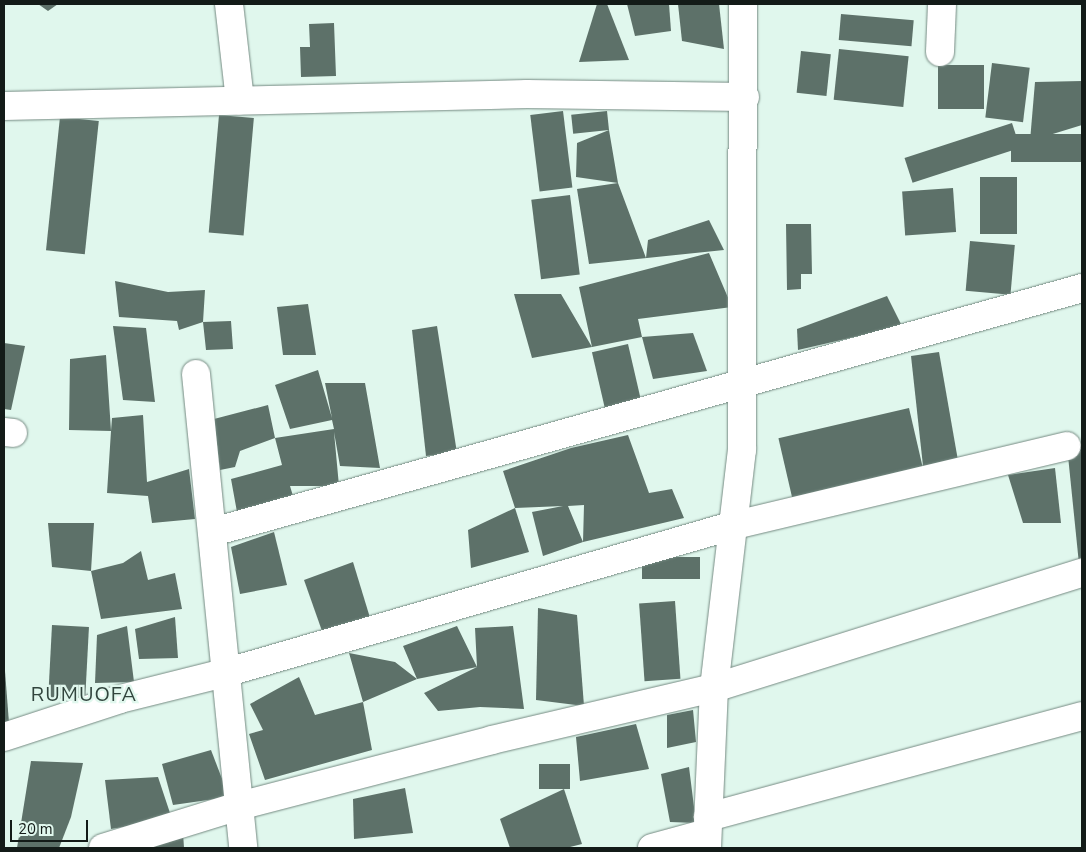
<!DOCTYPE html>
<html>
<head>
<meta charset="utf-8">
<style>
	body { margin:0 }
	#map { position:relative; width:1086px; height:852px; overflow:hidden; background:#e0f7ed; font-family:"Nunito Sans",sans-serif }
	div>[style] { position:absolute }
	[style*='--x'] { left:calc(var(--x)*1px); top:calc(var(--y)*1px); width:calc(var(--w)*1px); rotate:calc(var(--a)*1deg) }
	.building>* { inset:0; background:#5d7169; transform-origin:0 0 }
	.roads { filter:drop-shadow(0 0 1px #758a82) drop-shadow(0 0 1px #758a82) }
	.street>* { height:28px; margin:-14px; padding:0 14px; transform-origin:14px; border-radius:14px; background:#fff }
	span { translate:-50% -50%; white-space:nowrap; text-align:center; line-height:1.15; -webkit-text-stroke:4.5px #e0f7ed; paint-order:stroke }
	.quarter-label { font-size:20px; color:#31443d; letter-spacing:1px }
	.frame { position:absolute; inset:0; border:5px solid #131b18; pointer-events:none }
	.scale { position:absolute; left:10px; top:820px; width:78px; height:22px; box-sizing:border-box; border:2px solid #131b18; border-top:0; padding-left:6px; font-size:15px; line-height:18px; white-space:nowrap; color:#131b18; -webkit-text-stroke:4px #e0f7ed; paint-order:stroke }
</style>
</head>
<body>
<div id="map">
	<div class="building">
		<div style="clip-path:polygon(38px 4px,58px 4px,48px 11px)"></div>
		<div style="clip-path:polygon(597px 4px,607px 4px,629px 60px,579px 62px)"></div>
		<div style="clip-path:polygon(627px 4px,669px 4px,671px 31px,635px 36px)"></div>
		<div style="clip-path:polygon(678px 4px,719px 4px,724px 49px,682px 41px)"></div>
		<div style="left:841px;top:14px;width:73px;height:26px;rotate:5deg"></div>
		<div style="clip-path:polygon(334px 23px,336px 76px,301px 77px,300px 47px,310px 47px,309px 24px)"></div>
		<div style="left:839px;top:49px;width:70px;height:51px;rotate:6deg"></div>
		<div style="left:801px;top:51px;width:30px;height:42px;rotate:6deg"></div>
		<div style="left:992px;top:63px;width:38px;height:55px;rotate:7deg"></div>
		<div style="left:938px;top:65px;width:46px;height:44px"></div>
		<div style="clip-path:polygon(1082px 81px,1082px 125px,1030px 141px,1035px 82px)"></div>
		<div style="left:563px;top:111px;width:77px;height:33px;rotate:83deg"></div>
		<div style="left:607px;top:111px;width:19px;height:36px;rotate:84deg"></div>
		<div style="left:219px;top:115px;width:35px;height:118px;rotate:5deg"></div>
		<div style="left:60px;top:117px;width:39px;height:134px;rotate:6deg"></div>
		<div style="left:1012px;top:123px;width:26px;height:113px;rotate:72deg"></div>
		<div style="clip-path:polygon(609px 130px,618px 183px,646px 258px,648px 240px,709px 220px,724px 250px,589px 264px,577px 189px,618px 183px,576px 177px,577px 143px)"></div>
		<div style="left:1082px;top:134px;width:28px;height:71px;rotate:90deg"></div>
		<div style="left:980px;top:177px;width:37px;height:57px"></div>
		<div style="left:953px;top:188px;width:44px;height:51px;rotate:86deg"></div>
		<div style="left:570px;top:195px;width:80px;height:39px;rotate:83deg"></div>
		<div style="clip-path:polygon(786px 224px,811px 224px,812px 274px,801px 274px,801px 289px,787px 290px)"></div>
		<div style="left:970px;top:241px;width:45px;height:50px;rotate:5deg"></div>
		<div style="clip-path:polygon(709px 253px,732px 307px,638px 319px,642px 337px,592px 347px,532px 358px,514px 294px,561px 294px,592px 347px,579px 287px)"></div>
		<div style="clip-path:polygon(115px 281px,168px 292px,205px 290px,203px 322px,231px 321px,233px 349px,206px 350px,203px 322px,179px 330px,177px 321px,119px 317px)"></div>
		<div style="clip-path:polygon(887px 296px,902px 326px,798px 350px,797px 329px)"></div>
		<div style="clip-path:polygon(308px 304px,316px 355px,283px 355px,277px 307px)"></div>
		<div style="clip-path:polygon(113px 326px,146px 328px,155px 402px,123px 400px)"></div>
		<div style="clip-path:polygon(437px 326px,457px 453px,426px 456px,412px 330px)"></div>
		<div style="clip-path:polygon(693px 333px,707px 371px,653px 379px,642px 337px)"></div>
		<div style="clip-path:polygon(4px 343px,25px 346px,11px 410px,4px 409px)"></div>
		<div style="left:628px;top:344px;width:61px;height:37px;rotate:77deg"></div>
		<div style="clip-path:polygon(939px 352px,960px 472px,923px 466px,911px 356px)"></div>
		<div style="clip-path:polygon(106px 355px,111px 431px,112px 418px,143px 415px,147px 482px,189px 469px,195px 519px,152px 523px,148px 496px,107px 493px,111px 431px,69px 430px,70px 359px)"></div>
		<div style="clip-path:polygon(318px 370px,332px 418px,325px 383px,365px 383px,380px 468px,340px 466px,334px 432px,339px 486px,290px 486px,293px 496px,237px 512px,231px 479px,282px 465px,275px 438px,334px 429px,332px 420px,290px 429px,275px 385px)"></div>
		<div style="clip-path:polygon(268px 405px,275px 438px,240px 451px,235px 467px,220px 470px,214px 419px)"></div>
		<div style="left:909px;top:408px;width:74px;height:134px;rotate:77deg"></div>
		<div style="clip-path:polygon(628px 435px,649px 493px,672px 489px,684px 518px,583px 542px,584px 505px,568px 506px,583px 542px,543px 556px,532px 512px,563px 506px,515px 508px,529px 552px,471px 568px,468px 530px,515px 508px,503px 471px,571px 448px)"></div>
		<div style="clip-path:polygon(1082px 445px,1082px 564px,1079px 564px,1067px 446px)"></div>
		<div style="clip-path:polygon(1055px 468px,1061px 523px,1023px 523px,1008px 475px)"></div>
		<div style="clip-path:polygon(48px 523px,94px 523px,91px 571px,52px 567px)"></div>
		<div style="clip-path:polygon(274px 532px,287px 585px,240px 594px,231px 547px)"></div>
		<div style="clip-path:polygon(141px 551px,148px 580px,175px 573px,182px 609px,101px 619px,91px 571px,123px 563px)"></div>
		<div style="left:700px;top:557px;width:22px;height:58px;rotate:90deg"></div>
		<div style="clip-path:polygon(353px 562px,371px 621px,322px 631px,304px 580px)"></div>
		<div style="left:675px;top:601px;width:78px;height:36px;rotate:86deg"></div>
		<div style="clip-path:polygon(538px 608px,577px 615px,584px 706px,536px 700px)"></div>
		<div style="clip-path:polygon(175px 617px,178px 658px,139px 659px,135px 629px)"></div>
		<div style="left:52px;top:625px;width:37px;height:73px;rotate:3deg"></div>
		<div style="clip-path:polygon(127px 626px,134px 682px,95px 683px,97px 635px)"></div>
		<div style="clip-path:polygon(457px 626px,477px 667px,475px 628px,513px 626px,524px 709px,480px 707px,438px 711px,424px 693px,477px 667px,417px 679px,403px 646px)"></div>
		<div style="clip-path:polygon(349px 653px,395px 662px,417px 679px,363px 702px,372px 750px,265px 780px,249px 734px,263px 730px,250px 704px,299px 677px,315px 715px,363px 702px)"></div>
		<div style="clip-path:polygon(4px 658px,9px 723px,4px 723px)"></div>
		<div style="clip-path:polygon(693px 710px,696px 742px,667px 748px,667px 715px)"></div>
		<div style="clip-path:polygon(636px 724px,649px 769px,580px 781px,576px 737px)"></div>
		<div style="clip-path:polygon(211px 750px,229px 797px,173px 805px,162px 764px)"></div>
		<div style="clip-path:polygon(31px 761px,83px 763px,71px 817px,59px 848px,17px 848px)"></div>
		<div style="left:539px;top:764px;width:31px;height:25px"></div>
		<div style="clip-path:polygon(689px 767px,696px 823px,670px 822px,661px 774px)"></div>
		<div style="clip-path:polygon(158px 777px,172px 819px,111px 829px,105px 780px)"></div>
		<div style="clip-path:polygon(405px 788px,413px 833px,354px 839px,353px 799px)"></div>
		<div style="clip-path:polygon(564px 789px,582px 844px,566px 848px,510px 848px,500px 819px)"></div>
		<div style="clip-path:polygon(183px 833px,184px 848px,135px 848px)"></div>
	</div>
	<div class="roads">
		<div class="street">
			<div style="--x:229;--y:4;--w:97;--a:83.5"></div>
			<div style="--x:940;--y:52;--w:48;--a:-87.6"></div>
			<div style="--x:4;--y:106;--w:523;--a:-1.31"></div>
			<div style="--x:527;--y:94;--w:218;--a:0.8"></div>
			<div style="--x:196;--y:374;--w:476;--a:84.3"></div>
			<div style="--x:4;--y:432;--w:9;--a:6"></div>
			<div style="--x:213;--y:532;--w:903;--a:-15.68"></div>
			<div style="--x:4;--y:737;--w:122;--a:-18.1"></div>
			<div style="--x:120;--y:699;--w:111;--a:-14"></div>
			<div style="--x:228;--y:672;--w:524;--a:-16.19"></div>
			<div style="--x:731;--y:526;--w:345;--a:-13.4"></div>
			<div style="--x:708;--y:817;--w:387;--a:-15.1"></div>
			<div style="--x:103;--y:848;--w:142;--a:-17.2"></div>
			<div style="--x:239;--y:806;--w:261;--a:-14.6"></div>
			<div style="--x:492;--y:740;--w:228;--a:-13.2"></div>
			<div style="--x:714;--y:688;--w:386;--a:-17.4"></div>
			<div style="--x:652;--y:848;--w:57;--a:-15.3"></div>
			<div style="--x:707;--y:848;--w:160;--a:-87.5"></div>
			<div style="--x:714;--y:688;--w:240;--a:-83.3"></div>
			<div style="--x:742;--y:450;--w:446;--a:-89.9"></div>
		</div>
	</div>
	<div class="quarter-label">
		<span style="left:84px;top:694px">RUMUOFA</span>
	</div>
	<div class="frame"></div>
	<div class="scale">20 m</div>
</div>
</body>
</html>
